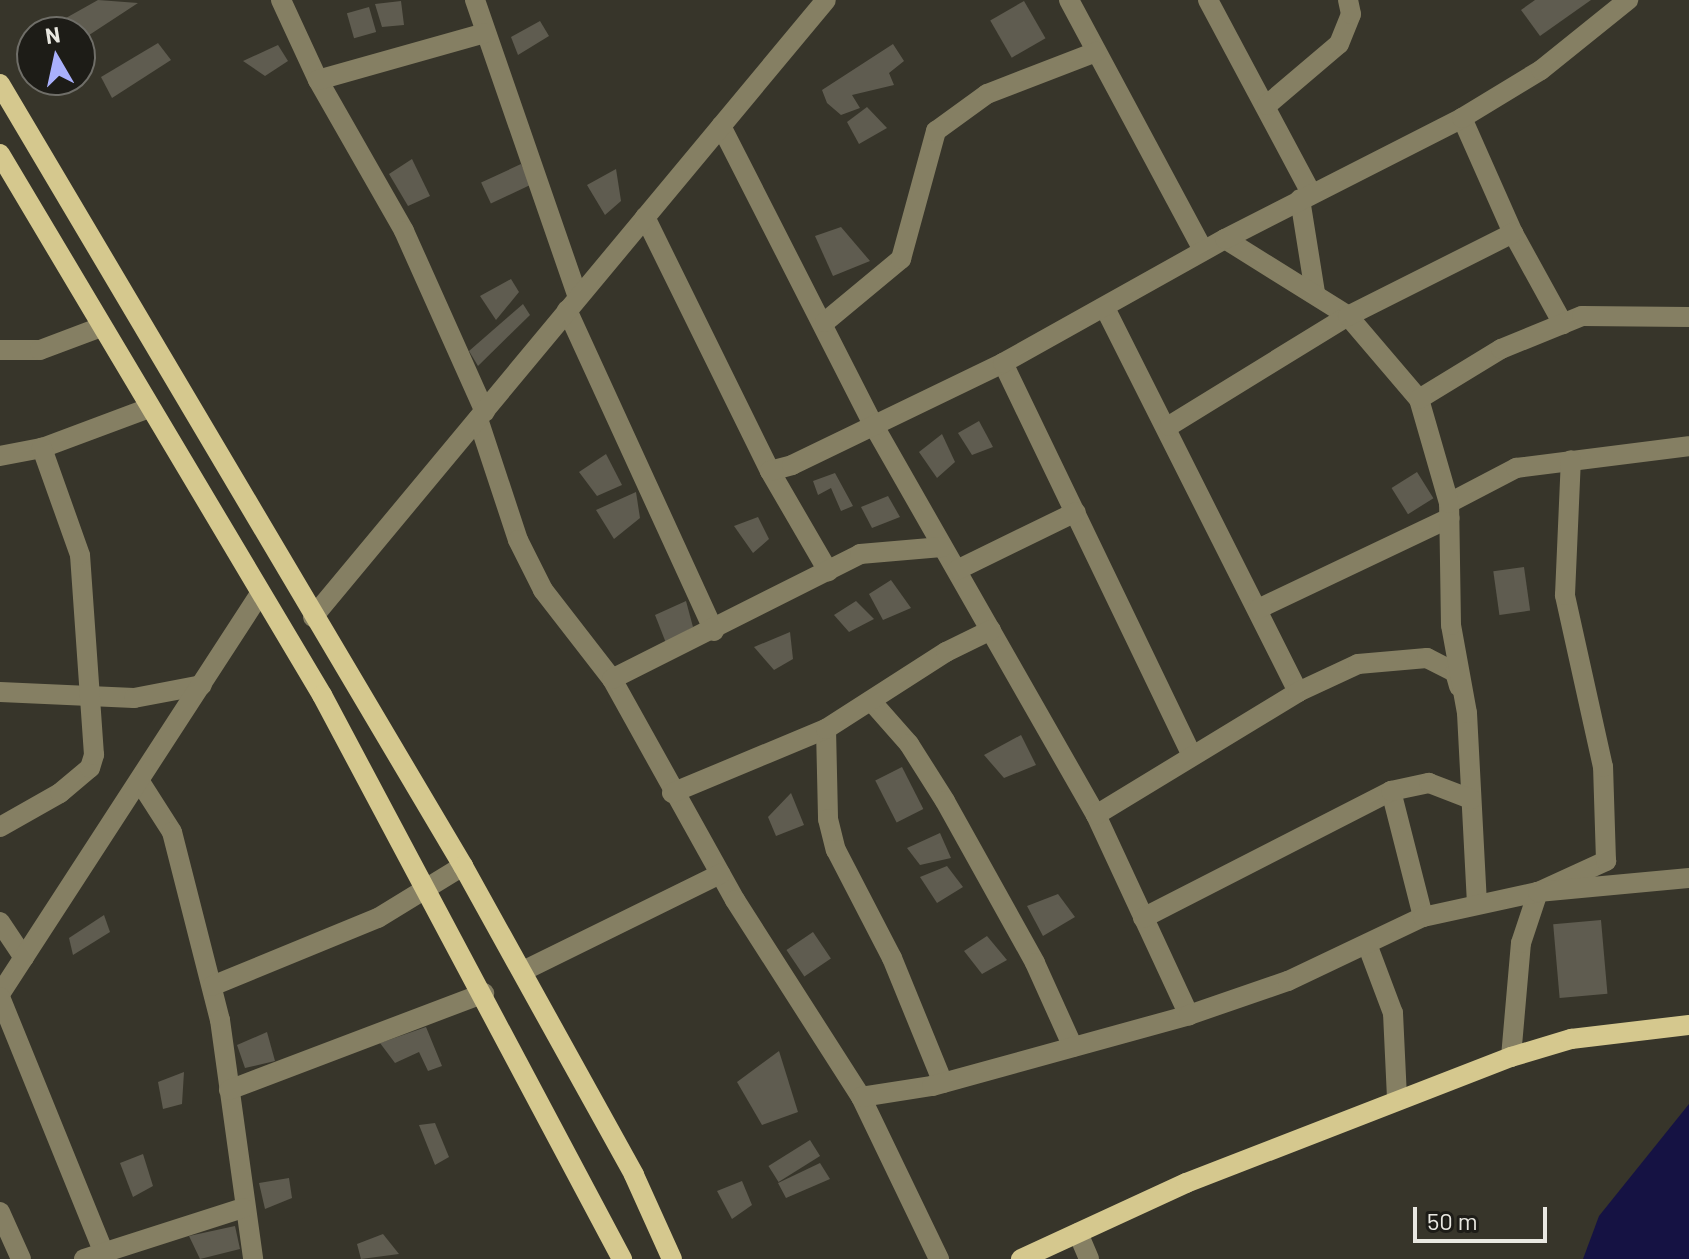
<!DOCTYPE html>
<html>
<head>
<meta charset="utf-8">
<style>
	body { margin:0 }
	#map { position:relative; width:1689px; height:1259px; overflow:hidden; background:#37352a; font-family:Barlow,sans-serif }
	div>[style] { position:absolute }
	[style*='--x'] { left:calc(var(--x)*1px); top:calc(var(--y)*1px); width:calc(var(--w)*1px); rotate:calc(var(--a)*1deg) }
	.water>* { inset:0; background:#151243 }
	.building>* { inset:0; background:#5f5c50; transform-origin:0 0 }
	.minor>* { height:20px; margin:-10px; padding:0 10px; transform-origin:10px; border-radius:10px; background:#857f63 }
	.major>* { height:20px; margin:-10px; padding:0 10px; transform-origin:10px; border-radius:10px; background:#d5c88e }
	span { translate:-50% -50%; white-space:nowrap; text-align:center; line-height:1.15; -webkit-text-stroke:8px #1d1c17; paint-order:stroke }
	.north { position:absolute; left:16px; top:16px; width:80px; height:80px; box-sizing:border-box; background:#1d1c17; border:2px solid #6f6e68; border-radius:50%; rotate:351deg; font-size:22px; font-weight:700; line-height:32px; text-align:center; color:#e9e8e1 }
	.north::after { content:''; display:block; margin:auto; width:28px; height:36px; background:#a9b0fc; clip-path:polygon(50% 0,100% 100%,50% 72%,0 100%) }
	.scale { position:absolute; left:1413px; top:1207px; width:134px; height:36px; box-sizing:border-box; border:4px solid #e9e8e1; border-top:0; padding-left:10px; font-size:24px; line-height:28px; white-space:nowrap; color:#e9e8e1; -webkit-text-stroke:6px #1d1c17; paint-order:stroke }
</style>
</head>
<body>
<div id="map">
	<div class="water">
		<div style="clip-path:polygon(1689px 1104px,1689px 1259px,1583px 1259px,1599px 1216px)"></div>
	</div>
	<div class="building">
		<div style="clip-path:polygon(98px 0,138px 3px,80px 41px,80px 32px,41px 32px)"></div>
		<div style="clip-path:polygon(1535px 0,1591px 0,1540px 36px,1521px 10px)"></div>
		<div style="clip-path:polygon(401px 1px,404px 25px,382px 27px,375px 4px)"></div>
		<div style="left:1024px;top:1px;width:43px;height:39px;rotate:60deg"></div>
		<div style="left:369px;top:7px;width:26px;height:23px;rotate:74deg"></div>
		<div style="clip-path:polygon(540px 21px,549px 36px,518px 55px,511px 37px)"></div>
		<div style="clip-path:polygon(158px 43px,171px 60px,112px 98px,101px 77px)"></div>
		<div style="clip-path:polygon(893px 44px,904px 61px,889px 73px,894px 85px,852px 95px,860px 108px,841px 115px,827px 103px,822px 90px)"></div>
		<div style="clip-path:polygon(278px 45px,288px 61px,265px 76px,243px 61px)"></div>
		<div style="clip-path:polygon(867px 107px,887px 128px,859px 144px,847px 122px)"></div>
		<div style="clip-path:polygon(412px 159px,430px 196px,408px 206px,389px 174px)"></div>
		<div style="left:521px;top:164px;width:23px;height:44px;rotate:65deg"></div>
		<div style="clip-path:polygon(616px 169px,621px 201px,605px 215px,587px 185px)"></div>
		<div style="clip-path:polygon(841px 227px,870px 261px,833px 276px,815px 236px)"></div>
		<div style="clip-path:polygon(511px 279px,519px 292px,496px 320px,480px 296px)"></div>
		<div style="clip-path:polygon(523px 304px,530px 315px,478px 366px,469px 351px)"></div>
		<div style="clip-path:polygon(979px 421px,993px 447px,972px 455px,958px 433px)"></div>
		<div style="clip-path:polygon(942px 434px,955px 462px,937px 478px,919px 452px)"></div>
		<div style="clip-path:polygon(606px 454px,622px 485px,597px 496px,579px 472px)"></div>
		<div style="left:1417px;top:472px;width:31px;height:30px;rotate:58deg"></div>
		<div style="clip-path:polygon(835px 473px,853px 506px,841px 511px,831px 488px,818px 495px,813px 481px)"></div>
		<div style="clip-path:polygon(636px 492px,640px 518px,614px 539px,596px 510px)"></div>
		<div style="clip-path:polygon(888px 496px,900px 517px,872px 528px,861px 507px)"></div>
		<div style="clip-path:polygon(758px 517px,769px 539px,753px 553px,734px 526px)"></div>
		<div style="left:1524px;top:567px;width:44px;height:31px;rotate:82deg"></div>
		<div style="clip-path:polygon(891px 580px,911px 608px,883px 620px,869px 594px)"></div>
		<div style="clip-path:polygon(686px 601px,693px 627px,666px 643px,655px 615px)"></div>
		<div style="clip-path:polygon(856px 601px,874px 619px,849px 632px,834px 615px)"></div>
		<div style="clip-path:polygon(790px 632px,793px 659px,774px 670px,754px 647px)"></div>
		<div style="clip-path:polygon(1021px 735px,1036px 765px,1004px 778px,984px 755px)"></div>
		<div style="left:902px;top:767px;width:47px;height:30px;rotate:63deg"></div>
		<div style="clip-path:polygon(791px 793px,804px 825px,776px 836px,768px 817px)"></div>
		<div style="clip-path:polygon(940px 833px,951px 858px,920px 865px,907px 848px)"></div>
		<div style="clip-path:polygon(947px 866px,963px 887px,937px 903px,920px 877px)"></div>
		<div style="clip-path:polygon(1058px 894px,1075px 917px,1043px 936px,1027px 906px)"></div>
		<div style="clip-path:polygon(104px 915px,110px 932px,73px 955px,69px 938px)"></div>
		<div style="left:1601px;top:920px;width:74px;height:48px;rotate:85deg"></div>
		<div style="left:813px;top:932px;width:32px;height:32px;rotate:56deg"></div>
		<div style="clip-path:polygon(987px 936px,1007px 960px,982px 974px,964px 951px)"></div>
		<div style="clip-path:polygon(426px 1027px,442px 1066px,428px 1071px,419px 1052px,395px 1063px,380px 1043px)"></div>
		<div style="clip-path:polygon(267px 1032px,275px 1061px,245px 1068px,237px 1045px)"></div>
		<div style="clip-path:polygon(779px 1051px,798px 1112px,762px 1125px,737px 1082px)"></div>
		<div style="clip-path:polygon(184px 1072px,182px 1104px,163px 1109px,158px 1082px)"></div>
		<div style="clip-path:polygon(435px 1123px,449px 1157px,435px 1165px,419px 1125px)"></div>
		<div style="left:810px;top:1140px;width:19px;height:49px;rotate:58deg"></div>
		<div style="clip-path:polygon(143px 1154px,153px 1186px,133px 1197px,120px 1163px)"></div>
		<div style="clip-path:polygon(820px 1163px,830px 1179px,786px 1198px,778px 1183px)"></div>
		<div style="clip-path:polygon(289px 1178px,292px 1198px,265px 1209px,259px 1183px)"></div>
		<div style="clip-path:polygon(742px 1181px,752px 1205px,732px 1219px,717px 1191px)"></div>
		<div style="clip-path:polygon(235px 1226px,240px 1249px,200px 1259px,189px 1236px)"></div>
		<div style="clip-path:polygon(383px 1234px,399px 1254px,361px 1259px,357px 1244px)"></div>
	</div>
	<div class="minor">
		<div style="--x:281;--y:0;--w:88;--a:65.2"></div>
		<div style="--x:318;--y:80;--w:174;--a:60.3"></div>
		<div style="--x:404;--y:231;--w:198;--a:65.9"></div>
		<div style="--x:475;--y:0;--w:314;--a:70.9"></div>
		<div style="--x:1069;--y:0;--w:284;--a:61.8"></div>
		<div style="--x:1208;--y:0;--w:219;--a:61.9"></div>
		<div style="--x:318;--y:80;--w:173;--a:-15.7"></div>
		<div style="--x:1267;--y:105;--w:94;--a:-40.3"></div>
		<div style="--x:1339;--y:44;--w:32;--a:-68"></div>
		<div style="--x:1351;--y:14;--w:14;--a:-102"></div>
		<div style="--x:1462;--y:118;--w:126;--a:66.1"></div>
		<div style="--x:1513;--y:233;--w:104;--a:61.2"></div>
		<div style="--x:721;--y:126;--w:337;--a:63"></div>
		<div style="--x:874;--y:426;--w:448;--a:60.3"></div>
		<div style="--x:1096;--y:815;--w:221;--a:65.1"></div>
		<div style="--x:1300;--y:199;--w:95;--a:80.9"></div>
		<div style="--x:645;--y:217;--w:283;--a:63.8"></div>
		<div style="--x:770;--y:471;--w:116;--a:59.9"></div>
		<div style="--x:1225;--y:239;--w:145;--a:32"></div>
		<div style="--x:1348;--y:316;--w:109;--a:49.5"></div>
		<div style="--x:1105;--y:308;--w:430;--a:63.3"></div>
		<div style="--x:567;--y:310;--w:353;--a:65.4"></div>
		<div style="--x:825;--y:322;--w:99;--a:-39.7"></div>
		<div style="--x:901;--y:259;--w:133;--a:-74.7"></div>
		<div style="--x:936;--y:131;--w:63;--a:-36"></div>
		<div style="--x:987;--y:94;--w:117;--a:-21.1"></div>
		<div style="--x:0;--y:350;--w:40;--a:0"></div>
		<div style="--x:40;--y:350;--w:65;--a:-20.7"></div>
		<div style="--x:1003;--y:363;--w:435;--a:64.3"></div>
		<div style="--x:478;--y:419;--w:127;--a:71.7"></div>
		<div style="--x:518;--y:540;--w:56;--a:63.4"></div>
		<div style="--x:543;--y:590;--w:113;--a:52.2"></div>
		<div style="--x:612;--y:679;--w:253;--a:60.9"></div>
		<div style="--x:735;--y:900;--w:234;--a:57.4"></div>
		<div style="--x:861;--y:1097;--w:180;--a:64.3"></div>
		<div style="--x:1169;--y:426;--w:210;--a:-31.6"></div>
		<div style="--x:1348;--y:316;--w:185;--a:-26.7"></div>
		<div style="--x:0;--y:456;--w:43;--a:-10.8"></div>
		<div style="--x:42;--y:448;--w:114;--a:-20.5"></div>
		<div style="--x:770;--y:471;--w:23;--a:-15"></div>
		<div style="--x:792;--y:465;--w:234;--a:-25.8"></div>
		<div style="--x:1003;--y:363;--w:254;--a:-29.2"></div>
		<div style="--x:1225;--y:239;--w:266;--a:-27"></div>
		<div style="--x:1462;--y:118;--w:92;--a:-31.3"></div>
		<div style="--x:1541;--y:70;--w:112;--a:-38.8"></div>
		<div style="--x:1449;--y:503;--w:76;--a:-27.6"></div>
		<div style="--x:1516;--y:468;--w:174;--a:-7.2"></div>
		<div style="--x:957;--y:570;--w:132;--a:-26"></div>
		<div style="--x:1258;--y:609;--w:212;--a:-25.4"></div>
		<div style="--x:313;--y:617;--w:802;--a:-50.26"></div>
		<div style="--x:612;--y:679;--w:278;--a:-26.7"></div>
		<div style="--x:860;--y:554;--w:82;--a:-4.9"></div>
		<div style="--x:0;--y:692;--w:134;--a:2.6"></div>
		<div style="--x:134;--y:698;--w:69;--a:-10.8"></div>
		<div style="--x:872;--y:702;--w:56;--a:48.6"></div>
		<div style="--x:909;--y:744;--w:67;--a:57.7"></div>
		<div style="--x:945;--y:801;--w:185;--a:60.9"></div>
		<div style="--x:1035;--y:963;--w:92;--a:65.7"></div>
		<div style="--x:826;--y:729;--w:90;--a:88.7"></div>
		<div style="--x:828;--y:819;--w:32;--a:76"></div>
		<div style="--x:836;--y:850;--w:122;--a:62.6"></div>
		<div style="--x:892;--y:958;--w:135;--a:67.8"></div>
		<div style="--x:140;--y:782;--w:59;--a:57.4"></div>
		<div style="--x:172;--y:832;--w:194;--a:75.7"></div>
		<div style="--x:220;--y:1020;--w:241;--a:82.1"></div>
		<div style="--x:1391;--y:791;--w:130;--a:75.7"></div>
		<div style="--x:672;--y:793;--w:167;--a:-22.6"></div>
		<div style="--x:826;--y:729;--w:143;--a:-32.7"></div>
		<div style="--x:946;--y:652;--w:50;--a:-26.1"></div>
		<div style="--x:1096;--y:815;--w:237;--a:-31.3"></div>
		<div style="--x:1298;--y:692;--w:66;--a:-25"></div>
		<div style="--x:1358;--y:664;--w:69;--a:-5"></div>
		<div style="--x:1427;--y:658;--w:31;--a:27"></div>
		<div style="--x:1455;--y:672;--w:15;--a:74"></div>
		<div style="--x:0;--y:827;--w:69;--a:-29.5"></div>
		<div style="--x:60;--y:793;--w:39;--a:-40"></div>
		<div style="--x:90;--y:768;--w:14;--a:-73"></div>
		<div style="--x:94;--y:755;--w:200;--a:-94"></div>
		<div style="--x:80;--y:555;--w:114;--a:-109.6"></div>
		<div style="--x:1477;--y:904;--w:191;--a:-93"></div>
		<div style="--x:1467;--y:713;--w:89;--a:-100.3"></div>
		<div style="--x:1451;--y:625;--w:122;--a:-90.9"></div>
		<div style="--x:1449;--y:503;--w:108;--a:-106.1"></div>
		<div style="--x:1419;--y:399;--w:96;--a:-31.4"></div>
		<div style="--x:1501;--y:349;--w:87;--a:-22.2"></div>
		<div style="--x:1582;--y:316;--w:107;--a:0.5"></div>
		<div style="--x:1143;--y:918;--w:279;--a:-27.1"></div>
		<div style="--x:1391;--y:791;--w:39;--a:-12"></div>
		<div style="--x:1429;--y:783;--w:45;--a:20.9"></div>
		<div style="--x:0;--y:922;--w:43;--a:56.3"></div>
		<div style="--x:1367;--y:944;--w:74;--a:69.4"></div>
		<div style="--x:1393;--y:1013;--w:86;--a:87.3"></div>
		<div style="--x:523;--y:971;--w:220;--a:-26.2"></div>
		<div style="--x:212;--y:986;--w:179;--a:-22.3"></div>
		<div style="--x:378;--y:918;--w:100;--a:-31.5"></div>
		<div style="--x:0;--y:994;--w:478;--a:-57"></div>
		<div style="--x:0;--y:997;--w:274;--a:67.9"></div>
		<div style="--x:1511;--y:1057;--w:114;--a:-85"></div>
		<div style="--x:1521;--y:943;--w:54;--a:-71.6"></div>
		<div style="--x:1538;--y:892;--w:75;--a:-24.5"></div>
		<div style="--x:1606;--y:861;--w:94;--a:-91.8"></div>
		<div style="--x:1603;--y:767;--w:176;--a:-102.5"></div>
		<div style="--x:1565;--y:595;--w:135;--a:-87.5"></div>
		<div style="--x:229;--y:1090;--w:273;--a:-20.8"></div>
		<div style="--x:861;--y:1097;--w:72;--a:-8.8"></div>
		<div style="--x:932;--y:1086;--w:267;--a:-15.4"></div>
		<div style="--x:1189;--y:1015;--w:105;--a:-19"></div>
		<div style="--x:1288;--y:981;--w:149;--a:-25.4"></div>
		<div style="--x:1423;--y:917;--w:118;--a:-12.3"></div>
		<div style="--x:1538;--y:892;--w:152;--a:-5.3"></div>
		<div style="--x:0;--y:1212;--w:51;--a:65.9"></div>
		<div style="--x:1078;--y:1233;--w:28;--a:67"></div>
		<div style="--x:84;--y:1259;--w:167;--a:-17.8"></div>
	</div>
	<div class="major">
		<div style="--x:0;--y:84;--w:909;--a:59.37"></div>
		<div style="--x:463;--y:866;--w:353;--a:61"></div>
		<div style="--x:634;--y:1175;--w:92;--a:65.7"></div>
		<div style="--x:0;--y:154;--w:630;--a:59.24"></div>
		<div style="--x:322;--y:695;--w:639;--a:61.99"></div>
		<div style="--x:1021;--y:1259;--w:182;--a:-24.7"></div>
		<div style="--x:1186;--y:1183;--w:349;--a:-21.2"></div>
		<div style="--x:1511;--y:1057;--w:63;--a:-16.7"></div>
		<div style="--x:1571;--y:1039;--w:119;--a:-6.8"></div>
	</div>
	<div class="north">N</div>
	<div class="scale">50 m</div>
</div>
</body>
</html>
